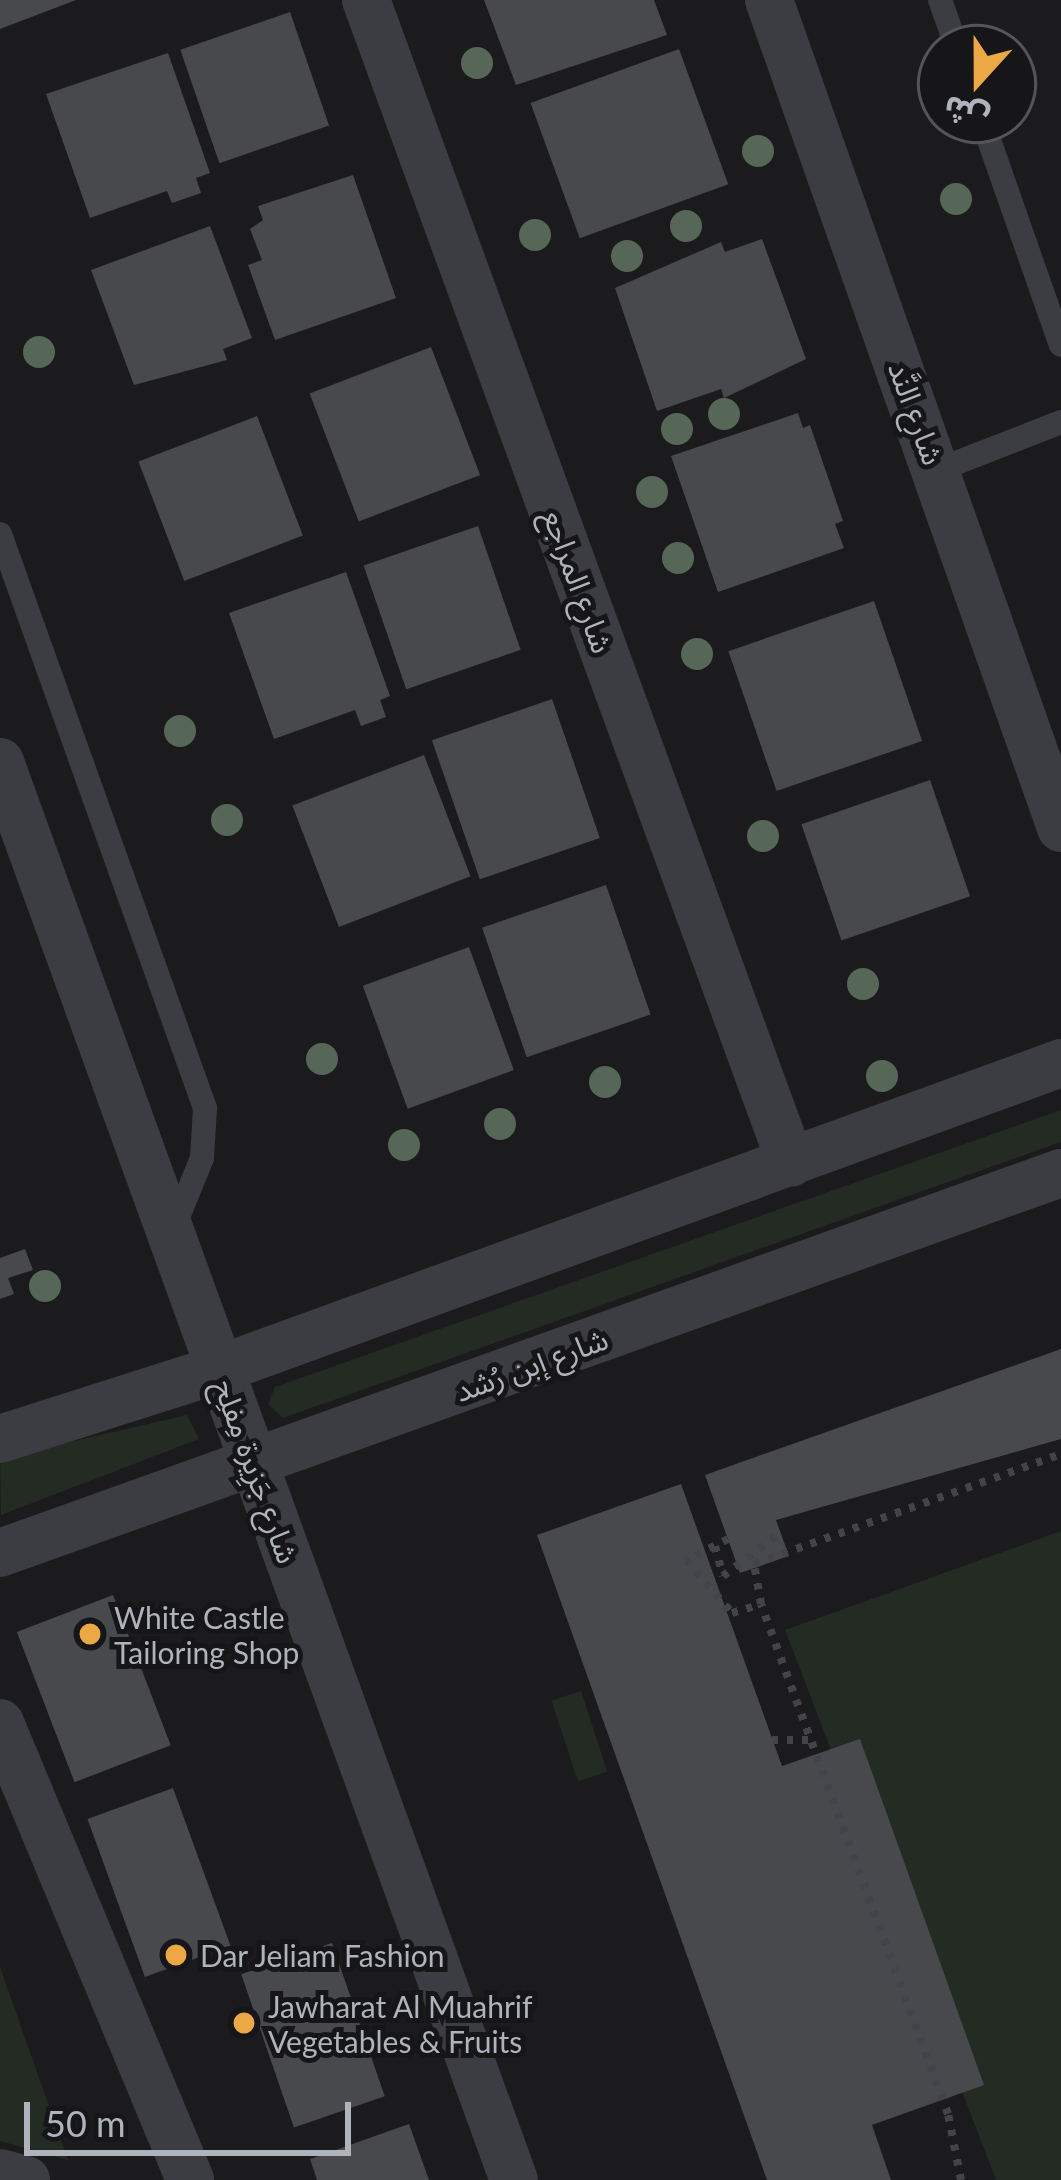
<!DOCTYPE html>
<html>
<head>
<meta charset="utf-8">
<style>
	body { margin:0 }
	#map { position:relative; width:1061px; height:2180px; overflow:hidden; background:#1b1b1d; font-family:Lato,"Noto Sans Arabic",sans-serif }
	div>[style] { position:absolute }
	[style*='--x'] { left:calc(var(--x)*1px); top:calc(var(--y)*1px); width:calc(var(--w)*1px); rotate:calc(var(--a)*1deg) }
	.green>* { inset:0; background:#232b23; transform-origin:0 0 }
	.building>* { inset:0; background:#48494d; transform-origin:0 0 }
	.path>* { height:8px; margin-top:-4px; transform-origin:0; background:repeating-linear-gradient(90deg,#424449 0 6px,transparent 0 15px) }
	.service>* { height:24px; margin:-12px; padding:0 12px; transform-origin:12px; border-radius:12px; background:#3c3d42 }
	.minor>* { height:48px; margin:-24px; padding:0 24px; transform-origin:24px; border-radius:24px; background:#3c3d42 }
	.trees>* { width:32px; height:32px; margin:-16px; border-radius:50%; background:#566757 }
	.dots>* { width:33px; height:33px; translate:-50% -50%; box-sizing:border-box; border:6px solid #161618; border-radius:50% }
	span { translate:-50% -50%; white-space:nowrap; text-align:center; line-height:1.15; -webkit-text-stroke:10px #161618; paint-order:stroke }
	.street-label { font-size:30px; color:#aeb3bc }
	.poi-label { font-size:30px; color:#aeb3bc }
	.left { translate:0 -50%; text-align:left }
	.north { position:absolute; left:917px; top:24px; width:120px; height:120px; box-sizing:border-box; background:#161618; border:3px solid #53555a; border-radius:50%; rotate:201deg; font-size:33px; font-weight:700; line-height:48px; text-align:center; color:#aeb3bc }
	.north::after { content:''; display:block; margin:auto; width:42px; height:54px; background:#eba844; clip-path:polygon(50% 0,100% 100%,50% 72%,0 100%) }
	.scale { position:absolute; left:24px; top:2102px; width:327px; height:54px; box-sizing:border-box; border:6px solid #aeb3bc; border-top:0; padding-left:15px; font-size:36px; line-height:42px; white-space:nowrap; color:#aeb3bc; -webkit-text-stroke:9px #161618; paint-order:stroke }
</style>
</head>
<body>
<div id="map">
	<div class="green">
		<div style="clip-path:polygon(1061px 1110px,1061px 1142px,283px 1418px,268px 1404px,275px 1387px)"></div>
		<div style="clip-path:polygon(187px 1415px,199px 1439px,1px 1515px,0 1458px)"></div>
		<div style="clip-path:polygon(1061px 1531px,1061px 2180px,996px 2180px,785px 1630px)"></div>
		<div style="left:581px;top:1691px;width:85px;height:31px;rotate:72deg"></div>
		<div style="clip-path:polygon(0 1967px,68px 2160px,0 2141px)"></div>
	</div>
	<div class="building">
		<div style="clip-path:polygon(0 0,76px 0,0 29px)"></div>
		<div style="clip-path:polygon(484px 0,654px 0,667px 35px,516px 85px)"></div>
		<div style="left:290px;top:12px;width:120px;height:116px;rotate:71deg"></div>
		<div style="left:679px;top:49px;width:144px;height:158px;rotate:70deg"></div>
		<div style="clip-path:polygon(168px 53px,210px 173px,196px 178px,201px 193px,172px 203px,167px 191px,90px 218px,46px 94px)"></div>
		<div style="clip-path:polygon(353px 175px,396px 298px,275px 340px,248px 265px,262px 260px,250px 229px,263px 220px,258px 206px)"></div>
		<div style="clip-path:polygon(210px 226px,252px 338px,223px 349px,227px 360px,134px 385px,91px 270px)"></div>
		<div style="clip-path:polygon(762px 239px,806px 359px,724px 398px,721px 389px,657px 411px,615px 288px,721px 242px,725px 252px)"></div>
		<div style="left:431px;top:347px;width:137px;height:130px;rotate:69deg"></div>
		<div style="clip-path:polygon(798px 413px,803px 428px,810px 425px,843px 521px,835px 524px,844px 548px,718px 592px,671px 456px)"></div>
		<div style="left:257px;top:416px;width:128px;height:127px;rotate:69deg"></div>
		<div style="left:478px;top:526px;width:131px;height:121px;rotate:71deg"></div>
		<div style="clip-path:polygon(346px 572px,390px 696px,380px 700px,386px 717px,361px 726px,355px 710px,274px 739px,229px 613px)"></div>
		<div style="left:874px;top:601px;width:148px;height:154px;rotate:71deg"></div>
		<div style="left:552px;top:699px;width:147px;height:127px;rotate:71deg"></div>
		<div style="left:424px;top:755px;width:130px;height:141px;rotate:69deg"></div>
		<div style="left:930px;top:780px;width:123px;height:136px;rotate:71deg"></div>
		<div style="left:606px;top:885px;width:137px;height:131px;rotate:71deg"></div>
		<div style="left:469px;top:947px;width:131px;height:113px;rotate:70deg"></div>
		<div style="clip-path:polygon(25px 1249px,33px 1270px,8px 1278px,14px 1294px,0 1299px,0 1258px)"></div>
		<div style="clip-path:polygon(1061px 1349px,1061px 1439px,776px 1520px,789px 1556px,740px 1573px,705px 1475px)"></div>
		<div style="clip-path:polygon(681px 1484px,782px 1766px,860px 1739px,984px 2085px,872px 2125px,891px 2180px,767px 2180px,537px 1535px)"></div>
		<div style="left:113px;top:1595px;width:161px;height:103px;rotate:69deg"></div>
		<div style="left:173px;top:1788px;width:168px;height:91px;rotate:70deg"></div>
		<div style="left:332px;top:1943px;width:162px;height:96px;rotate:71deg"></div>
		<div style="clip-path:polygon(409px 2124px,429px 2180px,317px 2180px,310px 2159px)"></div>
	</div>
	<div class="path">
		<div style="--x:728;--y:1539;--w:47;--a:153.4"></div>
		<div style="--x:686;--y:1560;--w:70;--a:49"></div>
		<div style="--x:732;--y:1613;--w:30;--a:-17"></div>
		<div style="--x:715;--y:1546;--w:31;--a:75"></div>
		<div style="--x:723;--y:1576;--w:72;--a:-36.6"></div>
		<div style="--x:772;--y:1740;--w:38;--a:0"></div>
		<div style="--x:961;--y:2180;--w:67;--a:-101.1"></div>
		<div style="--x:948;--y:2114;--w:543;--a:-110.14"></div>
		<div style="--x:761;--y:1604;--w:41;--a:-99.9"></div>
		<div style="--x:754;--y:1564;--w:326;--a:-19.7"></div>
	</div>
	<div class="service">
		<div style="--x:940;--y:0;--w:51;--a:70.5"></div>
		<div style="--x:982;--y:120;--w:238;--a:70.7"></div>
		<div style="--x:938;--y:470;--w:132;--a:-21.3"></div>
		<div style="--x:0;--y:534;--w:610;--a:70.35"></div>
		<div style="--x:205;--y:1108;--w:50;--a:93.4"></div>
		<div style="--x:202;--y:1158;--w:74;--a:112.1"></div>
	</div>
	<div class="minor">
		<div style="--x:366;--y:0;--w:1238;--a:69.93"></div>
		<div style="--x:769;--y:0;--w:878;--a:70.57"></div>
		<div style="--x:0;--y:762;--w:1508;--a:70.08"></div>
		<div style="--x:0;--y:1439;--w:231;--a:-17.7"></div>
		<div style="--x:220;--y:1369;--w:895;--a:-19.99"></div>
		<div style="--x:0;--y:1553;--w:1127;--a:-19.71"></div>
		<div style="--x:0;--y:1723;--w:495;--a:67.4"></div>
		<div style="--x:0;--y:2173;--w:27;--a:15"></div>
	</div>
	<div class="trees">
		<div style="left:477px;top:63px"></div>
		<div style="left:758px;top:151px"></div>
		<div style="left:956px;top:199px"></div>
		<div style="left:686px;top:226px"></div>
		<div style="left:535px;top:235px"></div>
		<div style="left:627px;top:256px"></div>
		<div style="left:39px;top:352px"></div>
		<div style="left:724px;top:414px"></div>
		<div style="left:677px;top:429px"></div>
		<div style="left:652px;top:492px"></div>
		<div style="left:678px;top:558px"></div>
		<div style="left:697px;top:654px"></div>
		<div style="left:180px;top:731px"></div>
		<div style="left:227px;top:820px"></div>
		<div style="left:763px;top:836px"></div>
		<div style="left:863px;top:984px"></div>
		<div style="left:322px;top:1059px"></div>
		<div style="left:882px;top:1076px"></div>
		<div style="left:605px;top:1082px"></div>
		<div style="left:500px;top:1124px"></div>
		<div style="left:404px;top:1145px"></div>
		<div style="left:45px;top:1286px"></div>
	</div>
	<div class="dots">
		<div style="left:90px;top:1634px;background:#eba844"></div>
		<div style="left:176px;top:1955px;background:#eba844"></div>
		<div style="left:244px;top:2023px;background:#eba844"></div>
	</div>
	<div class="street-label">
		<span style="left:917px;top:413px;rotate:70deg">شارع النَّد</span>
		<span style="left:579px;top:581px;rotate:70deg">شارع المراجع</span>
		<span style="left:531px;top:1364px;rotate:-20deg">شارع إبن رُشد</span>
		<span style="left:257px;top:1471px;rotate:70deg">شارع جَزِيرة مِفلِح</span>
	</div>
	<div class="poi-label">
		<span class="left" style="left:114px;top:1634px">White Castle<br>Tailoring Shop</span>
		<span class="left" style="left:200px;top:1955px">Dar Jeliam Fashion</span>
		<span class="left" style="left:268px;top:2023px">Jawharat Al Muahrif<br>Vegetables &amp; Fruits</span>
	</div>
	<div class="north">ش</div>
	<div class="scale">50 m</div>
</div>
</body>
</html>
